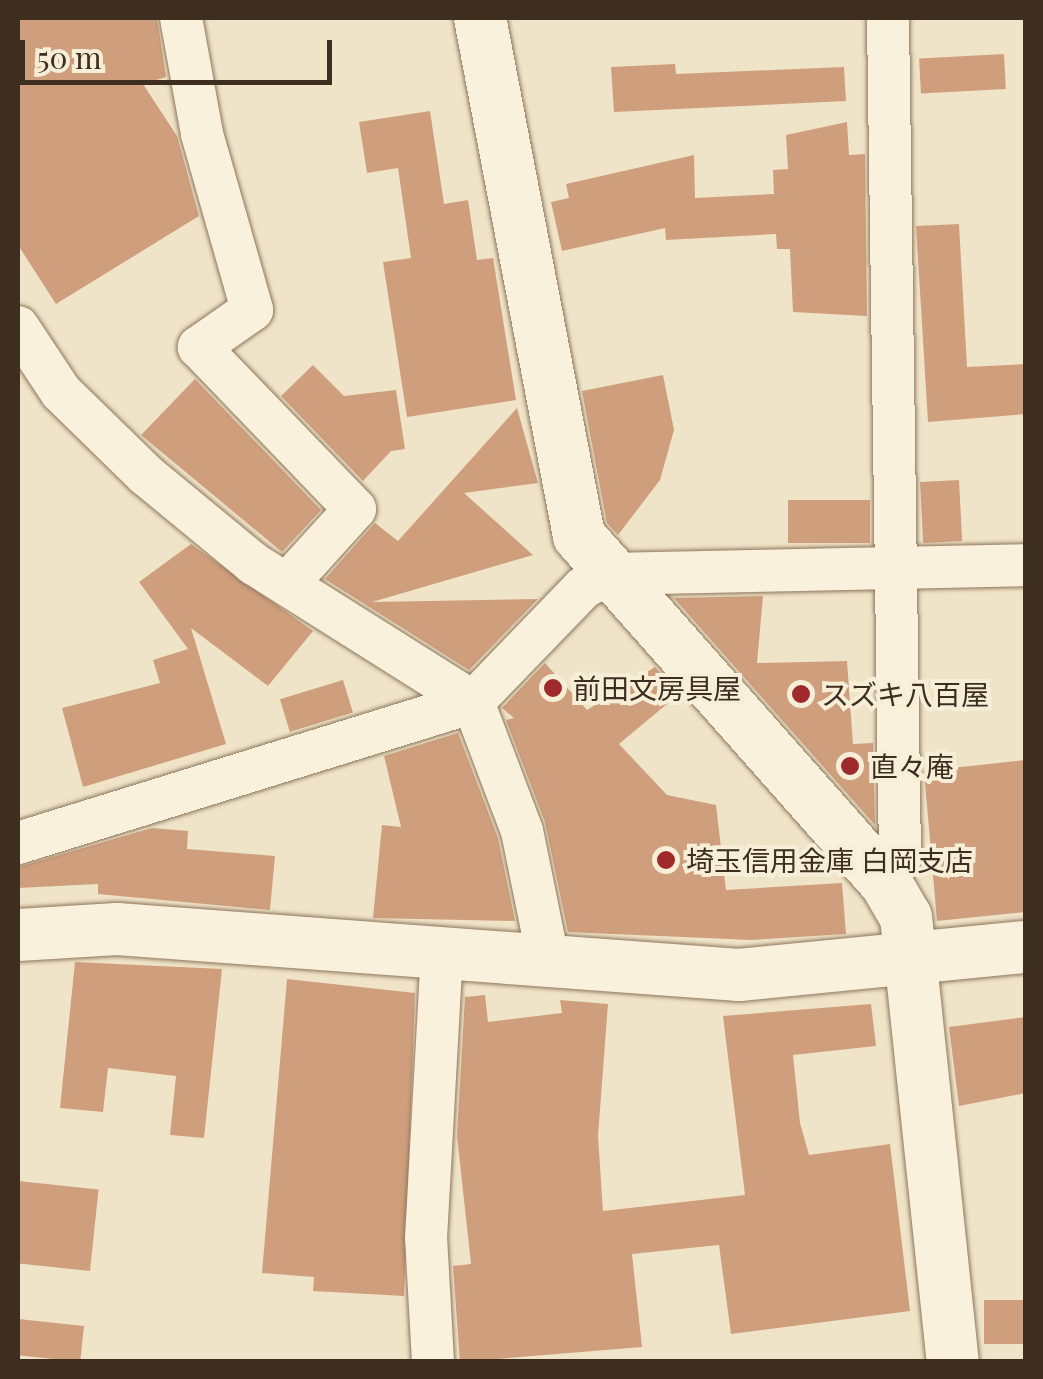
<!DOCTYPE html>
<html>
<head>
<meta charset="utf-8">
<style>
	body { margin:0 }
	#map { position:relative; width:1043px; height:1379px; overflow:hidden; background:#f0e4c8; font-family:"Playfair Display","Noto Sans JP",serif }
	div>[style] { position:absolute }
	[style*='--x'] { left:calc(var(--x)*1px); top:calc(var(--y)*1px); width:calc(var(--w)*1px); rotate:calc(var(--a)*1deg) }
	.building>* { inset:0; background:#cf9f7d; transform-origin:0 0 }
	.roads { filter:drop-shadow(0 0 2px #8d765c) drop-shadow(0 0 2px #8d765c) }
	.minor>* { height:42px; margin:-21px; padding:0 21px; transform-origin:21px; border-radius:21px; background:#faf1dc }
	.tertiary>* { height:52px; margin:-26px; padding:0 26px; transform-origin:26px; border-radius:26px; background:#faf1dc }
	.dots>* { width:28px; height:28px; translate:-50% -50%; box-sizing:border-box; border:5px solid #f7eed8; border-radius:50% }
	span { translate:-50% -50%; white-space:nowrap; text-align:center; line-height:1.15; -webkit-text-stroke:8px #f7eed8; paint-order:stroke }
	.poi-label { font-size:28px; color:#3d2e20 }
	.left { translate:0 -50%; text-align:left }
	.frame { position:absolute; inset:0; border:20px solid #3d2e20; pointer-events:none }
	.scale { position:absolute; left:20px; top:40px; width:312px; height:45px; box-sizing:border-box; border:5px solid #3d2e20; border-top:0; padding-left:12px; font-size:30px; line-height:35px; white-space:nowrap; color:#3d2e20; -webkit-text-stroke:8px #f7eed8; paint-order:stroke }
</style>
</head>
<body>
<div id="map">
	<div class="building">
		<div style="clip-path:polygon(18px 18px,157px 18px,166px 77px,143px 84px,177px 136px,199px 216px,56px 304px,18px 245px)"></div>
		<div style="left:1004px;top:54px;width:35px;height:85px;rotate:87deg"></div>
		<div style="clip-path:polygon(675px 64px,676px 74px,844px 67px,846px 101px,614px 112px,611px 67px)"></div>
		<div style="clip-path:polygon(430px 111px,444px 204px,468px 200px,477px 260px,493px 258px,516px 400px,407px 417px,383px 262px,411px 258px,398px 168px,367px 173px,359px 122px)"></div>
		<div style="clip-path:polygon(847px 122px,849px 155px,865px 154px,867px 316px,793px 312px,790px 249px,777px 249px,776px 234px,666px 240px,665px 228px,562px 251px,551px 202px,569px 198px,566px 184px,694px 155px,695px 198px,774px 194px,773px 170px,788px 169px,786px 135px)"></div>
		<div style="clip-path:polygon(959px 224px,967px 367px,1026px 364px,1026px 414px,928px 422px,916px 226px)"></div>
		<div style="clip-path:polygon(313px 365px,344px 396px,396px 390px,405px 449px,391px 451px,363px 481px,281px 396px)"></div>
		<div style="clip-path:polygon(663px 375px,674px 430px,660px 480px,618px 535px,607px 523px,582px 391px)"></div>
		<div style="clip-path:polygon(195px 379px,321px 510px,282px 552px,141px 435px)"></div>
		<div style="clip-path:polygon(517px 408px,538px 483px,464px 493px,533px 555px,372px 602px,538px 599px,469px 670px,325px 579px,375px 523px,398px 541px)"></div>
		<div style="left:959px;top:480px;width:61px;height:39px;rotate:87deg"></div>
		<div style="left:870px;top:500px;width:43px;height:82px;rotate:90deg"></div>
		<div style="clip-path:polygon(191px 544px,313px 631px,268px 686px,191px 628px,226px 744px,83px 787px,62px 708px,160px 683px,153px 660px,188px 649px,139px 582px)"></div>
		<div style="clip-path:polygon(763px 596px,757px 663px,847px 661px,853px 744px,873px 743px,875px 825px,674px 598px)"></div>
		<div style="clip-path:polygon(545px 663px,587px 710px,655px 667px,679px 694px,619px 744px,667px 795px,716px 805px,726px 890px,842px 883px,846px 934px,751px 940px,568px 932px,545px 822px,506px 720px,514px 718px,502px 708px)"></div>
		<div style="left:343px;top:680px;width:34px;height:66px;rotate:73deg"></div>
		<div style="clip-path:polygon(458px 733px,498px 838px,515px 921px,373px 918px,382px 825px,401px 827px,384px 756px)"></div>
		<div style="clip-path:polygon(1026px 760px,1026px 912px,937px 921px,924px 771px)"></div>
		<div style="clip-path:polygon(152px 828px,188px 831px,187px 849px,275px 856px,270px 910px,98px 894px,98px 884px,18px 888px,18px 867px)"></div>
		<div style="clip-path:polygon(75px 962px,222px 969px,204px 1138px,170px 1135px,176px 1076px,108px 1068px,103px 1112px,60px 1108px)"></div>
		<div style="clip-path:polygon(287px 979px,415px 993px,404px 1296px,313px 1291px,314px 1277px,262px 1273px)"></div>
		<div style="clip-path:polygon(485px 995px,488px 1022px,562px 1013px,560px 1000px,608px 1004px,598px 1136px,603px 1211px,745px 1195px,723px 1016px,871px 1004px,876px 1046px,793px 1055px,800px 1123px,809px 1155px,890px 1144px,910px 1311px,731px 1334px,719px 1245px,632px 1254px,642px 1347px,460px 1362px,453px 1266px,471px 1264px,457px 1136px,465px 997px)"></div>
		<div style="clip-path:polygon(1026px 1017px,1026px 1093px,959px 1106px,949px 1027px)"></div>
		<div style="left:18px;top:1181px;width:81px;height:82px;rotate:6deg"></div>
		<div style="left:1026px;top:1300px;width:44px;height:42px;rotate:90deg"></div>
		<div style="left:84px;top:1326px;width:36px;height:66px;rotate:96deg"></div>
	</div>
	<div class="roads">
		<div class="minor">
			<div style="--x:181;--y:18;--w:118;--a:79.7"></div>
			<div style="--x:202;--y:134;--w:183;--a:74.1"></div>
			<div style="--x:252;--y:310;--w:65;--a:145.1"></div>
			<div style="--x:199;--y:347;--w:225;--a:46.1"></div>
			<div style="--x:355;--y:509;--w:101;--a:132.2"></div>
			<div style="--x:18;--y:327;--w:78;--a:56.5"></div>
			<div style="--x:61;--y:392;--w:119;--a:44.3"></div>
			<div style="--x:146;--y:475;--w:140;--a:39.5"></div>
			<div style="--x:254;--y:564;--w:259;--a:32.2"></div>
			<div style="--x:473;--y:702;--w:138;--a:69.2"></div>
			<div style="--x:522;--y:831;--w:136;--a:78.5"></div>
			<div style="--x:18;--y:843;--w:476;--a:-17.2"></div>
			<div style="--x:473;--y:702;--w:158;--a:-46"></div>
			<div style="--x:583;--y:588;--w:28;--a:-30"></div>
			<div style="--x:607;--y:574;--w:419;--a:-1.2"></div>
			<div style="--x:886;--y:883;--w:29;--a:-61"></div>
			<div style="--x:900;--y:858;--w:840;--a:-90.82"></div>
			<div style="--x:433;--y:1362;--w:124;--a:-93.2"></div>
			<div style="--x:426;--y:1238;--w:283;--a:-86.8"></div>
		</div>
		<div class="tertiary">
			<div style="--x:480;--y:18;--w:527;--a:79.18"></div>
			<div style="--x:579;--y:536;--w:463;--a:48.5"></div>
			<div style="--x:886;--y:883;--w:39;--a:60"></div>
			<div style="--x:906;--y:917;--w:447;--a:84"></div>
			<div style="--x:18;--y:935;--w:99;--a:-3.5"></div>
			<div style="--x:117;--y:929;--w:624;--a:4.23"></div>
			<div style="--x:739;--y:975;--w:288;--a:-5.6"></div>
		</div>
	</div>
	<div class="dots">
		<div style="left:553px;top:688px;background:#9e2a2b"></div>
		<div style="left:801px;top:694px;background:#9e2a2b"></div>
		<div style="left:850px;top:766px;background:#9e2a2b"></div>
		<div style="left:666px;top:860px;background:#9e2a2b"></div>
	</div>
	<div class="poi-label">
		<span class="left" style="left:573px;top:688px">前田文房具屋</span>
		<span class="left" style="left:821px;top:694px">スズキ八百屋</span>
		<span class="left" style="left:870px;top:766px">直々庵</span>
		<span class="left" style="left:686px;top:860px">埼玉信用金庫 白岡支店</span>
	</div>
	<div class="frame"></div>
	<div class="scale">50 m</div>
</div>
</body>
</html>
